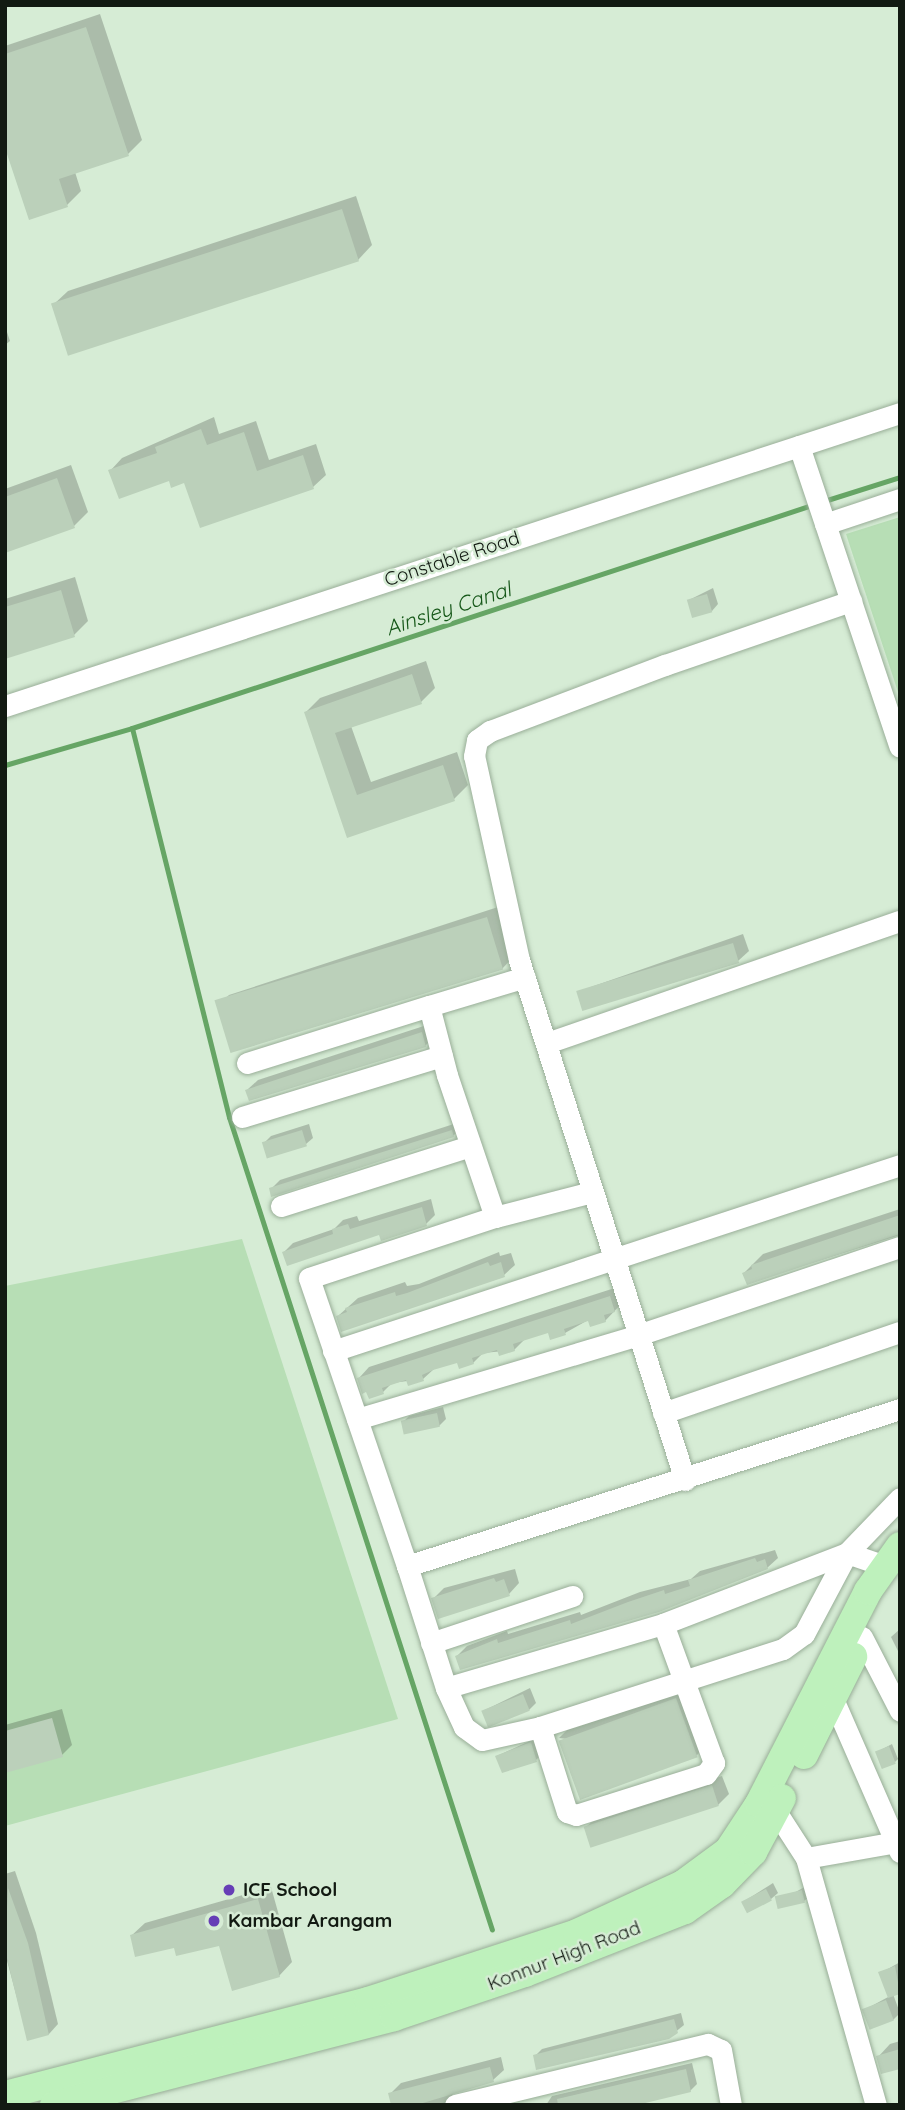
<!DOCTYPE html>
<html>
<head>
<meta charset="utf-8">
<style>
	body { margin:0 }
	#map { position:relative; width:905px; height:2110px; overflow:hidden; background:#d6ecd5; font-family:Quicksand,sans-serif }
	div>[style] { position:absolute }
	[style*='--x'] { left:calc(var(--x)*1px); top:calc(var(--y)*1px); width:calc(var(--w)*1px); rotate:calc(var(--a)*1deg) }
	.green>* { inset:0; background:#b7deb5 }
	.shadow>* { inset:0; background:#0003 }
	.stream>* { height:5px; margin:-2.5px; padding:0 2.5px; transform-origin:2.5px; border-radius:2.5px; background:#66a565 }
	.building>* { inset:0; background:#bbd0ba; transform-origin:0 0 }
	.roads { filter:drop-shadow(0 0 2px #99ae98) drop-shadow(0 0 2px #99ae98) }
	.minor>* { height:21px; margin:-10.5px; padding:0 10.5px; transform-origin:10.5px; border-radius:10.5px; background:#fff }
	.major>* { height:28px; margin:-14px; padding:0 14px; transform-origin:14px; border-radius:14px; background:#bef1bc }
	.dots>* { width:19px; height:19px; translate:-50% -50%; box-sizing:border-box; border:4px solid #d6ecd5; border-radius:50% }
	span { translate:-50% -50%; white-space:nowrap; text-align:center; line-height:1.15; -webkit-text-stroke:5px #d6ecd5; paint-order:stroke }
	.street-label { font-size:19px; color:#121a12 }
	.poi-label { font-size:19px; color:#121a12; font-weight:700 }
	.left { translate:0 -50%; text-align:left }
	.water-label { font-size:21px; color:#155718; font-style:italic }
	.frame { position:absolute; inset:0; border:7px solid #121a12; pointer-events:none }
</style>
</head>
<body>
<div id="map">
	<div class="green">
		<div style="clip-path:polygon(900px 517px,900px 698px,846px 534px)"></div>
		<div style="clip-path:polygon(242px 1239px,398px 1719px,5px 1826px,5px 1286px)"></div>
	</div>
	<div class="shadow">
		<div style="clip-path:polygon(100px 14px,142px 140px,128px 154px,75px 172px,81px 191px,67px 205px,5px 142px,5px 46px)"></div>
		<div style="clip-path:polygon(356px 196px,372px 245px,358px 260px,53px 305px,68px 291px)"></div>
		<div style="clip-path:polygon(5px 326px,10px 341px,5px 345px)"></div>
		<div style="clip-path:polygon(214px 417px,219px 434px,256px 421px,269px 460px,316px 444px,326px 475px,313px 487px,201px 526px,185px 480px,110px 471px,122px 458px)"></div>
		<div style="clip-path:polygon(71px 465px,88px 512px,74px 526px,5px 549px,5px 489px)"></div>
		<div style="clip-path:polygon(75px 577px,88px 621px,74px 635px,5px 657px,5px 599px)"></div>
		<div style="clip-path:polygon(713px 588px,718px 604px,712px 611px,689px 600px)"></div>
		<div style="clip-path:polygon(426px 661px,435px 688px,421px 702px,351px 726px,371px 782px,457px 752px,468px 785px,454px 799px,348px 836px,306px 712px,320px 698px)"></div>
		<div style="clip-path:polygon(498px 907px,512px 958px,502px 969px,218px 1005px,229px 995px)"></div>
		<div style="clip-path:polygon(743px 934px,749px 951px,738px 961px,580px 998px,591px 987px)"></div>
		<div style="clip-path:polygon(433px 1023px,436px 1035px,425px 1046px,247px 1090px,258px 1080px)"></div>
		<div style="clip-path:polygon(460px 1122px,462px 1127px,453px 1136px,271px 1189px,280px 1180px)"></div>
		<div style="clip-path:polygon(309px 1124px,313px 1138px,306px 1144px,264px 1143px,271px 1136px)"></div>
		<div style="clip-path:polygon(431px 1199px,435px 1215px,426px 1224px,284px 1252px,293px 1243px,334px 1229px,343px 1220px,357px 1216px,359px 1221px)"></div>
		<div style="clip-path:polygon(900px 1209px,900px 1235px,748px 1283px,744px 1273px,763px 1254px)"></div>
		<div style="clip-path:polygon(499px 1252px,500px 1256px,511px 1253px,515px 1265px,504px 1275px,338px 1316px,358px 1298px,405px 1282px,407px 1286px,419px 1284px)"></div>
		<div style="clip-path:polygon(621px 1286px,625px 1300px,605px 1321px,590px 1319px,565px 1333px,550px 1331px,525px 1339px,514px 1350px,483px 1353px,473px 1363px,458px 1360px,434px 1369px,423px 1379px,392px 1383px,383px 1392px,359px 1378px,369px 1367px)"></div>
		<div style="clip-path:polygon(443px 1407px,446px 1419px,439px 1426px,402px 1423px,409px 1416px)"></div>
		<div style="clip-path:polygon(775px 1550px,778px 1558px,767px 1568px,658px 1610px,457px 1656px,467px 1646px,507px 1631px,508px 1634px,580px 1612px,581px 1615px,640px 1592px,691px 1579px,700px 1571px)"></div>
		<div style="clip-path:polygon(515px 1569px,519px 1583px,509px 1594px,433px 1599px,444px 1588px)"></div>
		<div style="clip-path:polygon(900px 1629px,900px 1655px,891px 1637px)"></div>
		<div style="clip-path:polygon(530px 1688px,536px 1703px,529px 1710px,483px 1711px)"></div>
		<div style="clip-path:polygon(687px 1688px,707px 1745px,697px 1755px,559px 1738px,570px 1727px)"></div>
		<div style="clip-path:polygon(62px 1709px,72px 1745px,62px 1755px,5px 1771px,5px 1725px)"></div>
		<div style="clip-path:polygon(538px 1737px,543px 1753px,536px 1760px,497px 1756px)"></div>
		<div style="clip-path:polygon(892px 1744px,898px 1759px,895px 1762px,877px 1752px)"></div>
		<div style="clip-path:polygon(722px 1776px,729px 1794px,718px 1805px,586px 1827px,597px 1817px)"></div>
		<div style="clip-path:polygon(15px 1871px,36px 1933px,58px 2024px,49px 2034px,28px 2039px,5px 1953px,5px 1874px)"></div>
		<div style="clip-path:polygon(773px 1883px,778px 1893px,771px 1899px,743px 1902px)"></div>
		<div style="clip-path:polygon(808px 1885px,811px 1895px,804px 1901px,778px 1902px)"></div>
		<div style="clip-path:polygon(271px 1887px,292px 1962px,279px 1976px,220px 1944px,176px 1946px,131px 1936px,145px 1923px)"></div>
		<div style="clip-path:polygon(900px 1962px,900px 1991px,893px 1994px,900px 2013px,893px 2020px,864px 2010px,890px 1996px,881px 1973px)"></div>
		<div style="clip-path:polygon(681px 2013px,684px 2025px,669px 2037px,538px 2068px,535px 2056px,542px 2049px)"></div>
		<div style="clip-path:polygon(900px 2041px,900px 2067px,878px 2057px,890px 2044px)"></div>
		<div style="clip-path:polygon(501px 2057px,504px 2070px,493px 2080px,455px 2090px,452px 2096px,458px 2105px,393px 2105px,390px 2094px,401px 2083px)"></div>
		<div style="clip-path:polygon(692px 2063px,697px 2084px,690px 2091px,627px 2105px,546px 2105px,552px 2096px)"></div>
	</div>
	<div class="stream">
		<div style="--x:824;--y:501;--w:80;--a:-17.5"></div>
		<div style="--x:132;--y:728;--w:401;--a:76"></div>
		<div style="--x:229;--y:1117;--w:854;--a:72.07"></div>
		<div style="--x:5;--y:765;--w:132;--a:-16.2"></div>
		<div style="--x:132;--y:728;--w:719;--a:-18.16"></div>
	</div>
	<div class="building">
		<div style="clip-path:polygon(86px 27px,129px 156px,59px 179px,68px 207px,29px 220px,5px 148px,5px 54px)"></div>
		<div style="left:342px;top:209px;width:55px;height:306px;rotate:72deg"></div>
		<div style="clip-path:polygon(201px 429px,207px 445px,244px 432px,257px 471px,303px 455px,314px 489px,200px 528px,184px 483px,171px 488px,169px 481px,119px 499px,108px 470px,157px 453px,155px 447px)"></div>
		<div style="clip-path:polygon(57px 478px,75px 528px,5px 553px,5px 497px)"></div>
		<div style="clip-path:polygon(61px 590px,75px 637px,5px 659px,5px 607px)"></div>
		<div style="left:707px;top:594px;width:19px;height:21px;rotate:74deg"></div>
		<div style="clip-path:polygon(412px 674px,422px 704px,335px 733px,357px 795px,443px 765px,455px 801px,347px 838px,304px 712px)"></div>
		<div style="left:487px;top:917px;width:55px;height:285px;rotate:73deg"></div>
		<div style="left:733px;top:943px;width:21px;height:164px;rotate:73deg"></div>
		<div style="clip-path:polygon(422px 1032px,426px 1047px,249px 1101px,245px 1090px)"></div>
		<div style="left:302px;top:1130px;width:17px;height:42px;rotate:73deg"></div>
		<div style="clip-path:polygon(452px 1130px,454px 1137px,271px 1197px,269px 1188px)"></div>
		<div style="clip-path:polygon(422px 1207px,427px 1226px,381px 1241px,379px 1235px,287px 1266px,282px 1252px,333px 1234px,332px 1229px,348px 1224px,350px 1229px)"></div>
		<div style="clip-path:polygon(900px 1215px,900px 1234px,747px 1285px,742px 1273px,752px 1269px,751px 1265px)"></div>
		<div style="clip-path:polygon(488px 1262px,490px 1266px,501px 1262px,505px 1277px,341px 1332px,336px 1316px,347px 1312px,345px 1308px,395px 1292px,396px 1296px,407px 1293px)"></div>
		<div style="clip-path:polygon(610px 1296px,615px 1312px,604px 1315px,606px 1322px,590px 1327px,588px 1321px,564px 1329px,566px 1335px,550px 1340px,548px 1333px,513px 1344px,515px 1351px,499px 1356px,497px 1350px,472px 1358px,474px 1364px,459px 1369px,457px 1363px,433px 1370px,422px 1375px,424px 1381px,408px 1386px,406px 1380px,382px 1388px,384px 1394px,369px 1399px,366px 1392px,362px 1394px,357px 1378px)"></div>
		<div style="left:437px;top:1413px;width:14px;height:37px;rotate:78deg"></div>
		<div style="clip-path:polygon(755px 1558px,757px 1562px,765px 1559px,768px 1569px,659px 1612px,460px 1670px,455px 1656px,497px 1639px,498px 1643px,570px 1620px,571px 1624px,628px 1602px,664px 1590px,665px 1594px,690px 1586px,688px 1580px)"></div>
		<div style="clip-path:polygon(494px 1578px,496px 1582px,504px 1579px,510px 1596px,438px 1619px,431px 1598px)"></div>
		<div style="left:523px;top:1694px;width:18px;height:45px;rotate:68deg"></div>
		<div style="left:676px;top:1698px;width:63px;height:125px;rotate:70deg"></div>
		<div style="clip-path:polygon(52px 1718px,63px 1757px,5px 1773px,5px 1731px)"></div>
		<div style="clip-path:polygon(531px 1742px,537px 1762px,502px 1773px,495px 1756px)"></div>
		<div style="left:889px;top:1746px;width:19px;height:15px;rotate:69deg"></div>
		<div style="left:712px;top:1785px;width:22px;height:135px;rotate:72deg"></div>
		<div style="clip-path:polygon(8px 1888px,28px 1943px,49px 2035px,27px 2041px,5px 1950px)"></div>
		<div style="left:766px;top:1889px;width:13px;height:28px;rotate:63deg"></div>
		<div style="left:802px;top:1890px;width:13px;height:28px;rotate:77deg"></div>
		<div style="clip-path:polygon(258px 1899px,280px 1977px,232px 1991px,219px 1946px,176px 1956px,174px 1948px,135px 1957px,130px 1935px)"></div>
		<div style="clip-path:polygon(895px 1966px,900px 1994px,888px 1998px,878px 1972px)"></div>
		<div style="left:886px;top:2000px;width:22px;height:26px;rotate:69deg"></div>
		<div style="clip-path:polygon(674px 2019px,678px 2033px,669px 2039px,536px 2070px,533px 2055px)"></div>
		<div style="clip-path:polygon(900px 2049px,900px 2069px,881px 2074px,876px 2056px)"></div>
		<div style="clip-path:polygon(490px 2067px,494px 2082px,416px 2105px,391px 2105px,388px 2093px)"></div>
		<div style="clip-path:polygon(686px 2069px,691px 2092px,637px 2105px,558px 2105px,557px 2099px)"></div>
	</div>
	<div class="roads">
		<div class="minor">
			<div style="--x:799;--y:446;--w:317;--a:71.5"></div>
			<div style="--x:825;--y:524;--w:79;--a:-18.4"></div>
			<div style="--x:5;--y:706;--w:942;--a:-18.13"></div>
			<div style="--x:547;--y:1043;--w:373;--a:-19.1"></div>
			<div style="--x:247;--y:1063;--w:191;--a:-17.4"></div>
			<div style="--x:242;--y:1117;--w:209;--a:-17"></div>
			<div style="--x:281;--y:1206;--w:198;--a:-17.6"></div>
			<div style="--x:495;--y:1217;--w:150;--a:-108.7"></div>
			<div style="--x:447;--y:1075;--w:71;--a:-104.6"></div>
			<div style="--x:429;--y:1006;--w:100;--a:-16.8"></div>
			<div style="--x:333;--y:1351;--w:597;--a:-18.16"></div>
			<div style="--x:663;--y:1413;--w:250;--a:-18.9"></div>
			<div style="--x:357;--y:1419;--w:293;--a:-16.6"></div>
			<div style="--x:638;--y:1335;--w:276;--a:-18.6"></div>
			<div style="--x:685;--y:1480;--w:546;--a:-107.7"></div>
			<div style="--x:519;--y:960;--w:209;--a:-102.4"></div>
			<div style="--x:474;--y:756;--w:16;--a:-79"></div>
			<div style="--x:477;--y:740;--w:16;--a:-35"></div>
			<div style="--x:490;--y:731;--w:187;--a:-20.7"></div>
			<div style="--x:665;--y:665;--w:197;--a:-19"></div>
			<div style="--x:407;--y:1566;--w:304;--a:-108.8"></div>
			<div style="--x:309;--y:1278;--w:196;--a:-18.2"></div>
			<div style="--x:495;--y:1217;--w:100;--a:-14.5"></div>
			<div style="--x:885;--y:1566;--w:40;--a:-161.1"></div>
			<div style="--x:847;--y:1553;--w:197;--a:158.9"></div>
			<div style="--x:663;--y:1624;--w:226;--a:163.6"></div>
			<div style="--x:446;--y:1688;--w:128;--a:-107.7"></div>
			<div style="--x:407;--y:1566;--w:517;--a:-17.66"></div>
			<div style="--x:862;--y:1637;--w:83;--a:62.8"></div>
			<div style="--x:431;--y:1643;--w:149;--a:-18.4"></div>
			<div style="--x:446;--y:1688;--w:43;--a:65.2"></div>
			<div style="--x:464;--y:1727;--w:22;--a:36"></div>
			<div style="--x:482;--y:1740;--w:59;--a:-12.6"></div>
			<div style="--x:540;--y:1727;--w:255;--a:-17.8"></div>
			<div style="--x:783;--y:1649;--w:26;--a:-36"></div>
			<div style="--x:804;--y:1634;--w:92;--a:-62"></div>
			<div style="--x:847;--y:1553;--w:76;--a:-46.1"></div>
			<div style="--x:833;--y:1699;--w:167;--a:66.4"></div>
			<div style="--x:540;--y:1727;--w:89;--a:72.4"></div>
			<div style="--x:567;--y:1812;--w:9;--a:18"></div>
			<div style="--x:576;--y:1815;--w:136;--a:-17.5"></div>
			<div style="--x:706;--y:1774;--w:14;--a:-54"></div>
			<div style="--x:714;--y:1763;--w:148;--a:-110.1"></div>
			<div style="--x:775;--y:1810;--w:57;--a:57.1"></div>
			<div style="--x:806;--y:1858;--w:257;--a:74.2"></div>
			<div style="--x:806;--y:1858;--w:91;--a:-10.1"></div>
			<div style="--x:455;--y:2105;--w:260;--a:-13.6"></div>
			<div style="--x:708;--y:2044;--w:14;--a:25"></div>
			<div style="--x:721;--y:2050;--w:56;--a:79.7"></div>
		</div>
		<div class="major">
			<div style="--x:804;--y:1755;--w:110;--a:-63.4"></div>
			<div style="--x:5;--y:2095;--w:375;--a:-14.5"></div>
			<div style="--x:368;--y:2001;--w:220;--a:-18"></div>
			<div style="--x:577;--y:1933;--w:117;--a:-24.8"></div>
			<div style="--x:683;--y:1884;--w:56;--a:-36.3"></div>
			<div style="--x:728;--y:1851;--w:56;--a:-56.6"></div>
			<div style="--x:759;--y:1804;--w:239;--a:-62.9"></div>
			<div style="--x:868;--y:1591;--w:55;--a:-54.6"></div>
			<div style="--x:54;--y:2105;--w:351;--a:-14.5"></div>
			<div style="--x:394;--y:2017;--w:138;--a:-18.6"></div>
			<div style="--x:525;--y:1973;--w:172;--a:-21.5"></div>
			<div style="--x:685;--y:1910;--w:45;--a:-35.1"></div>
			<div style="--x:722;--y:1884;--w:45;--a:-45.9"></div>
			<div style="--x:753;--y:1852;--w:61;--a:-61.8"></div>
		</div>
	</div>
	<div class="dots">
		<div style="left:229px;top:1890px;background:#663eb6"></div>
		<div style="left:214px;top:1921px;background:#663eb6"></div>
	</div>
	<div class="street-label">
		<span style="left:452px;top:559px;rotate:-18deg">Constable Road</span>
		<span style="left:564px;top:1956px;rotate:-21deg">Konnur High Road</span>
	</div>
	<div class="poi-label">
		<span class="left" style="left:243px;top:1890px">ICF School</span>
		<span class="left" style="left:228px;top:1921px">Kambar Arangam</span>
	</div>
	<div class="water-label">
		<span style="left:448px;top:608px;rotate:-18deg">Ainsley Canal</span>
	</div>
	<div class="frame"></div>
</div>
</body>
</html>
